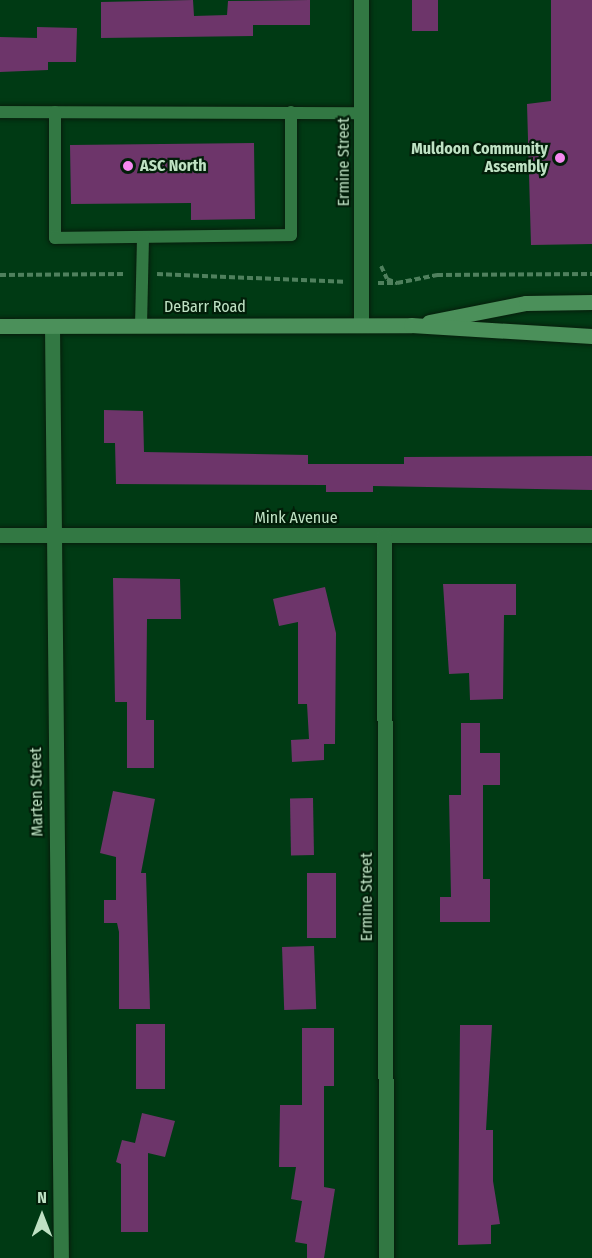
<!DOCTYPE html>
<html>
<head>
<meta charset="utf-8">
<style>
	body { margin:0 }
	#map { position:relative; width:592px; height:1258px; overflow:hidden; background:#003a14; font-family:"Fira Sans Condensed",sans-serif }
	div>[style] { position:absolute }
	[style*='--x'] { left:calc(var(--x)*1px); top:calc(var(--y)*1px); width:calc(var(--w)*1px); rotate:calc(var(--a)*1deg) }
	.building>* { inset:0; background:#6d356a; transform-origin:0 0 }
	.path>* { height:4px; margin-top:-2px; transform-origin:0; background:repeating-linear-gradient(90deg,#4f805d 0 6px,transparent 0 9px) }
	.roads { filter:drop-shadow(0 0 2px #071d0c) drop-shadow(0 0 2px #071d0c) }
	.lane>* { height:12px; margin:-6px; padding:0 6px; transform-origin:6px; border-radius:6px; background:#327843 }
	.street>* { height:15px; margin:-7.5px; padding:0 7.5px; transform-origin:7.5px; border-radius:7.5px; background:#327843 }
	.secondary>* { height:15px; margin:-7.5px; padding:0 7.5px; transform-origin:7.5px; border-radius:7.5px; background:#4b905a }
	.dots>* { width:16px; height:16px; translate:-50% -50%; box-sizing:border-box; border:3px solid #021e09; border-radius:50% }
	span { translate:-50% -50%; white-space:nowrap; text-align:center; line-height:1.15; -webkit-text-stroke:4.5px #021e09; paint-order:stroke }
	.poi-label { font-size:16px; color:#bfe2c4; font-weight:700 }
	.right { translate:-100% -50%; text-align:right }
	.left { translate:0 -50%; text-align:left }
	.street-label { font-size:16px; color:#bfe2c4 }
	.north { position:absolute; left:12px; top:1186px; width:60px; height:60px; -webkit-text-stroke:4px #021e09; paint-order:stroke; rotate:0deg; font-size:16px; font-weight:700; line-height:24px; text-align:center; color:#bfe2c4 }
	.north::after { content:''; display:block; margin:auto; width:21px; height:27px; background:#bfe2c4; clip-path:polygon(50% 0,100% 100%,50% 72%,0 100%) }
</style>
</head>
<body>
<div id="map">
	<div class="building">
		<div style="clip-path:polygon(193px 0,194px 16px,227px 15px,228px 1px,310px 0,310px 25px,253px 25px,253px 36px,101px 38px,101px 2px)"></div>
		<div style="left:412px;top:0;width:26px;height:31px"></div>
		<div style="clip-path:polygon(551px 0,592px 0,592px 244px,531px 245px,527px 104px,551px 101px)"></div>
		<div style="clip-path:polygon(37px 27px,77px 28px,76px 62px,48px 62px,48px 70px,0 72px,0 37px,37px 38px)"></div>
		<div style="clip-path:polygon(254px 143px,255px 219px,191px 220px,191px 203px,71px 204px,70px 145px)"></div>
		<div style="clip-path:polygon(104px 410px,143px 411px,144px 452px,308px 455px,308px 464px,404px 464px,404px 457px,592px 456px,592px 490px,373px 486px,373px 492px,326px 492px,326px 485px,116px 484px,115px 443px,104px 443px)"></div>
		<div style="clip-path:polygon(113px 578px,180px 579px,181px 619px,147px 619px,146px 720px,154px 720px,154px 768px,127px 768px,127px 702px,115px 702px)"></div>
		<div style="clip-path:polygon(443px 584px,516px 584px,516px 615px,504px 615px,503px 699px,470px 700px,469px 673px,449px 674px)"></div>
		<div style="clip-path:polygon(325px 587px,336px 633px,335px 744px,324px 744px,324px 760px,292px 762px,291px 740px,309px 739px,307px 704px,298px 704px,298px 622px,279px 626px,273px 599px)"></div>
		<div style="clip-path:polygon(461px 723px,480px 723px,480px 753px,500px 753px,500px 785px,483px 785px,483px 879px,490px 879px,490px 922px,440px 922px,440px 897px,451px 897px,449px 795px,461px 795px)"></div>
		<div style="clip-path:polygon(113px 791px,155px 799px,141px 873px,146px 873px,150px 1009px,119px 1009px,119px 932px,117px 923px,104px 923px,104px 900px,116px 900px,116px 857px,100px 853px)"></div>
		<div style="left:313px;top:798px;width:57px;height:23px;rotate:89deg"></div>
		<div style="left:307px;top:873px;width:29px;height:65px"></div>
		<div style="left:314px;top:946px;width:63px;height:32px;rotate:88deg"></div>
		<div style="left:136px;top:1024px;width:29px;height:65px"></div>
		<div style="clip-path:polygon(460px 1025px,492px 1025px,486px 1130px,493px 1130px,493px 1181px,500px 1224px,491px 1225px,491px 1244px,458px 1245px)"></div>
		<div style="clip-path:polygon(302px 1028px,334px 1028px,334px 1086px,324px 1086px,324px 1187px,335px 1189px,324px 1258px,307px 1258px,307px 1244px,295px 1242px,302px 1201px,291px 1199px,296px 1167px,279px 1167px,280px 1105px,302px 1105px)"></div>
		<div style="clip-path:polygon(142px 1113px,175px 1121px,165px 1157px,148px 1153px,148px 1232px,121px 1232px,121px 1164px,116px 1162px,122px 1140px,135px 1143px)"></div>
	</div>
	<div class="path">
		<div style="--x:381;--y:266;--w:14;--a:65"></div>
		<div style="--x:387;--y:279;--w:11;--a:22"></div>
		<div style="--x:397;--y:283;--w:41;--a:-11.3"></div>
		<div style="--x:437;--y:275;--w:155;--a:-0.4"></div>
		<div style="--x:157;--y:274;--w:187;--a:2.4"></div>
		<div style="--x:0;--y:275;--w:125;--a:-0.5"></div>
		<div style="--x:378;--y:283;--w:19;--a:0"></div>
	</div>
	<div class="roads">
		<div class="lane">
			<div style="--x:0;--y:112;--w:362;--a:0.2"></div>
			<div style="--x:55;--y:112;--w:126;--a:90"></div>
			<div style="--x:55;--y:238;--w:236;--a:-0.7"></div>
			<div style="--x:291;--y:235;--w:123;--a:-90"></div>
			<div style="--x:141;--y:326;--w:88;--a:-88.7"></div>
		</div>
		<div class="street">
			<div style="--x:361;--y:325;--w:325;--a:-90"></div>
			<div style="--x:52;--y:326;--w:932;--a:89.45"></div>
			<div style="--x:0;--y:535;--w:592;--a:0"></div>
			<div style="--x:384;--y:536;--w:722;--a:89.84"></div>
		</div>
		<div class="secondary">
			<div style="--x:429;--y:322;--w:99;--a:-11.1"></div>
			<div style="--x:526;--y:303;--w:66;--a:-0.9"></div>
			<div style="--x:0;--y:326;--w:411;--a:-0.1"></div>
			<div style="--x:411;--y:325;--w:181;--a:3.5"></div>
		</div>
	</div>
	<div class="dots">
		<div style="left:560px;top:158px;background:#f589ef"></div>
		<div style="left:128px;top:166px;background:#f589ef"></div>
	</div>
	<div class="poi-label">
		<span class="right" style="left:548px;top:158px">Muldoon Community<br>Assembly</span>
		<span class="left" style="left:140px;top:166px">ASC North</span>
	</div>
	<div class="street-label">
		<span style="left:344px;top:162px;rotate:-90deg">Ermine Street</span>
		<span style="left:205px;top:307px">DeBarr Road</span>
		<span style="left:296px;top:518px">Mink Avenue</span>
		<span style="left:37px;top:792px;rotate:-91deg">Marten Street</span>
		<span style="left:367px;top:897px;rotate:-90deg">Ermine Street</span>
	</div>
	<div class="north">N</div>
</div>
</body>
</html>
